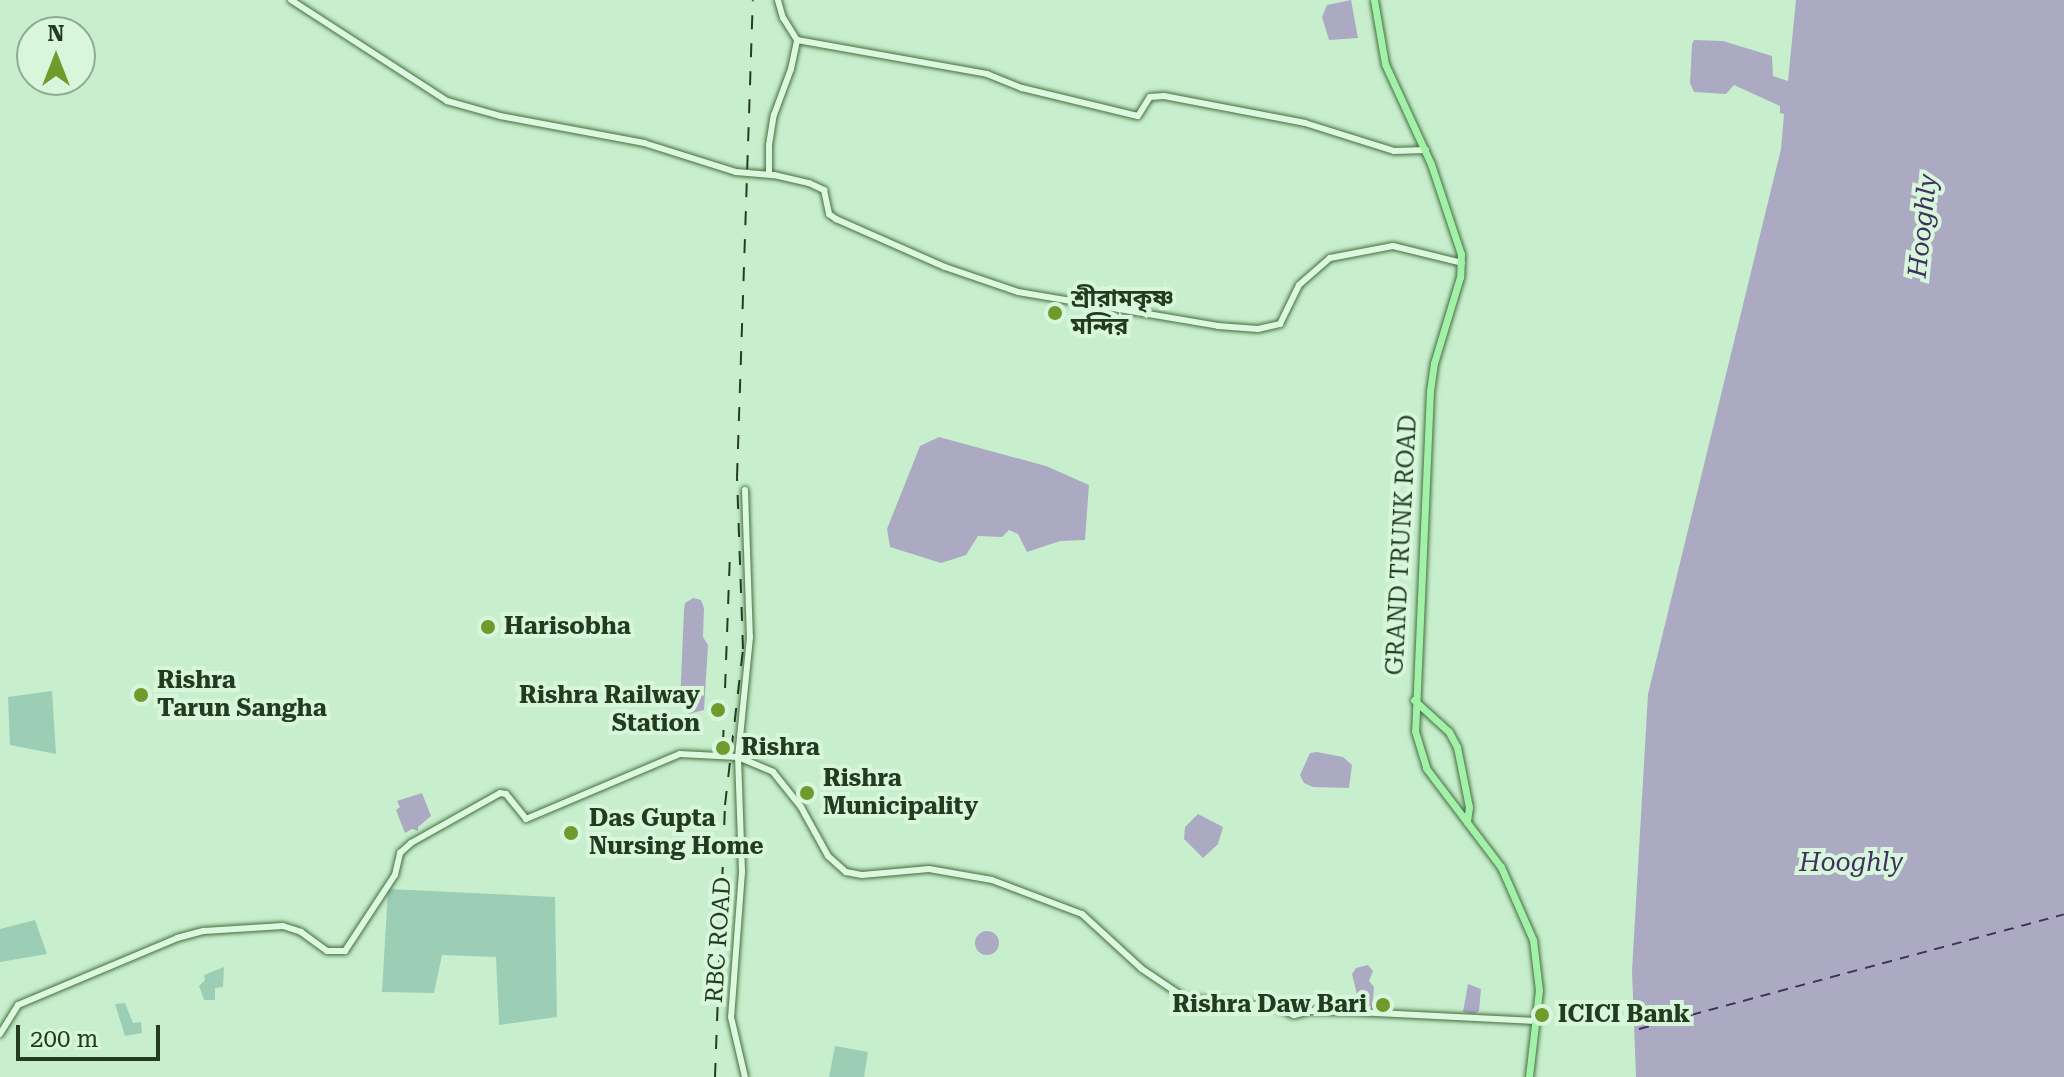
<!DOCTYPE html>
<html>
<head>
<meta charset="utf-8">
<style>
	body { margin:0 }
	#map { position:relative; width:2064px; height:1077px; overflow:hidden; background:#c8efcd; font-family:"Roboto Serif","Noto Sans Bengali",serif }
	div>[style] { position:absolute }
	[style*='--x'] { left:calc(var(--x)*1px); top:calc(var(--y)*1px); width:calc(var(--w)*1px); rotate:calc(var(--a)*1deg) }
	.green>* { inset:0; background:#9cceb6 }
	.water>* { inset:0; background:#aca9c3 }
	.round { border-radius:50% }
	.ferry>* { height:2px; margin-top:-1px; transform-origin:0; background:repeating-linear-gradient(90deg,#3f305c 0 10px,transparent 0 18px) }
	.roads { filter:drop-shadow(0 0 2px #446e40) drop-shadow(0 0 2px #446e40) }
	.secondary>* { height:6px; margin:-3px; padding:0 3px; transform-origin:3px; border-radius:3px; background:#dcf9df }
	.primary>* { height:7px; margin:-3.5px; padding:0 3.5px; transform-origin:3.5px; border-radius:3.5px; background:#a1f1a9 }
	.rail>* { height:2px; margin-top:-1px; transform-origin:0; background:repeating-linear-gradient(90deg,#233c20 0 14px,transparent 0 28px) }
	.dots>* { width:22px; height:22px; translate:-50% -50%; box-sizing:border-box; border:4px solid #d8f6dc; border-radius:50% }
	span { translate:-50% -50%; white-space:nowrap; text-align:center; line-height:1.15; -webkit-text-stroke:8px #d8f6dc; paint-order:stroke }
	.poi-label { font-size:24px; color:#233c20; font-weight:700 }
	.left { translate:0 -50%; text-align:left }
	.right { translate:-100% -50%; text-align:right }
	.street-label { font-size:24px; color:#233c20 }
	.water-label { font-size:26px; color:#3f305c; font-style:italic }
	.north { position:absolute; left:16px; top:16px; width:80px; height:80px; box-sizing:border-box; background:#d8f6dc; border:2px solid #90ac91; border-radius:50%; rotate:0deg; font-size:22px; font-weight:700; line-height:32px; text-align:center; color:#233c20 }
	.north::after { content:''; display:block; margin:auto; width:28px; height:36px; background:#6f9b2c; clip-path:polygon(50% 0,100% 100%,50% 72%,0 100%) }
	.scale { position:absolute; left:16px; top:1025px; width:144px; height:36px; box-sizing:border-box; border:4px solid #233c20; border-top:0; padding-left:10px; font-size:24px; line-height:28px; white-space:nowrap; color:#233c20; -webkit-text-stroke:6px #d8f6dc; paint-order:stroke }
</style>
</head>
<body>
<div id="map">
	<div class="green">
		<div style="clip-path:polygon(52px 691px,56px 754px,10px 745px,8px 697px)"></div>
		<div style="clip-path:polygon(388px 889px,555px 897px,557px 1017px,499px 1025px,496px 957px,442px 955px,434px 993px,382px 992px)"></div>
		<div style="clip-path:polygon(35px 920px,47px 954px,0 962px,0 929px)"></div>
		<div style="clip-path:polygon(224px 967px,223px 987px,215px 988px,215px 1000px,204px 1000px,199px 986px,205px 980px,204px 975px)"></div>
		<div style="clip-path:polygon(125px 1003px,133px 1023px,141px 1022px,142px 1033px,125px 1036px,115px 1004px)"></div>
		<div style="clip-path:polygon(835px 1046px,868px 1052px,864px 1077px,829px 1077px)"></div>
	</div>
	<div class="water">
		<div style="clip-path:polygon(1351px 0,1358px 38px,1329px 40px,1322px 17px,1327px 5px)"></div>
		<div style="clip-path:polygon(1796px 0,2064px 0,2064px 1077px,1636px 1077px,1632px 971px,1648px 694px,1781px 149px,1784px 114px,1780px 113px,1780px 106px,1734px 85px,1726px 94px,1694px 92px,1690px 83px,1692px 44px,1694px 40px,1723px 41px,1772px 56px,1773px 76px,1788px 81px)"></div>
		<div style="clip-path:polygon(939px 437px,1046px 466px,1089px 485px,1085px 540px,1060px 541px,1027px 552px,1018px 534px,1009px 530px,1002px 537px,978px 536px,966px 555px,941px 563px,890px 547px,887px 529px,920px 446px)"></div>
		<div style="clip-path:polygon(693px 598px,701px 600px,704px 608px,703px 637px,708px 645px,704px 710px,689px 714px,680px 703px,684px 610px,685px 603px)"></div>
		<div style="clip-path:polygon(1317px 752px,1343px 757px,1352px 765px,1349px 788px,1313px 787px,1304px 783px,1300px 775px,1310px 753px)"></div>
		<div style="clip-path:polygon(422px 793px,431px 816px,418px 827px,418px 831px,412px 829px,405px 833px,396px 810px,400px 807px,397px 801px)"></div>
		<div style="clip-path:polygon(1198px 814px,1223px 827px,1218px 844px,1203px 858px,1184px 839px,1185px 827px)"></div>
		<div class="round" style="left:975px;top:931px;width:24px;height:24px"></div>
		<div style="clip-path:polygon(1368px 965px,1373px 971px,1369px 981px,1374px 987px,1372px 1011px,1361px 1011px,1352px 974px,1356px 968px)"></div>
		<div style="clip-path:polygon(1468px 984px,1481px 989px,1479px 1011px,1474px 1014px,1463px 1012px)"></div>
	</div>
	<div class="ferry">
		<div style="--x:1639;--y:1029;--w:440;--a:-15.1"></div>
	</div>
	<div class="roads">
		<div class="secondary">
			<div style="--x:291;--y:0;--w:186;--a:32.9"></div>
			<div style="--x:447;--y:101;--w:55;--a:15.8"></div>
			<div style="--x:500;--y:116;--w:147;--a:10.6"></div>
			<div style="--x:644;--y:143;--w:96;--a:17.5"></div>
			<div style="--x:736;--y:172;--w:38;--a:5"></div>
			<div style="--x:774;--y:175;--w:36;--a:13"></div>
			<div style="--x:809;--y:183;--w:17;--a:25"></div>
			<div style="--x:824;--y:190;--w:25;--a:78"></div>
			<div style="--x:829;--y:214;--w:9;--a:36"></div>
			<div style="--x:836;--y:219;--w:119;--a:23.8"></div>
			<div style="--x:945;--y:267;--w:77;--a:18.9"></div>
			<div style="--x:1018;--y:292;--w:203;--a:9.6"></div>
			<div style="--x:1218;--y:326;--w:40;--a:4.3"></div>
			<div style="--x:1258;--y:329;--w:23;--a:-13"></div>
			<div style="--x:1280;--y:324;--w:43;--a:-64"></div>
			<div style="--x:1299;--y:285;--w:41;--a:-41.1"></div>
			<div style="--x:1330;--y:258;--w:64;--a:-10.8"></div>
			<div style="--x:1393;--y:246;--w:71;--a:13.8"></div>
			<div style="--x:797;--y:40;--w:193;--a:10.1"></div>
			<div style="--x:987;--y:74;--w:38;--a:22"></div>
			<div style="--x:1022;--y:88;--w:119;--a:13.6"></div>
			<div style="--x:1138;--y:116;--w:22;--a:-58"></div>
			<div style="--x:1150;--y:97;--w:14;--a:-4"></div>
			<div style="--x:1164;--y:96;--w:144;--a:10.8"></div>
			<div style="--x:1305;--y:123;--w:93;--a:17.5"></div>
			<div style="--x:1394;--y:151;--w:32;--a:-2"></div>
			<div style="--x:769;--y:174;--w:29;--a:-90"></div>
			<div style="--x:769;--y:145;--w:30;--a:-81"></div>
			<div style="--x:774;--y:115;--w:49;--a:-69.7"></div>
			<div style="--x:791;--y:69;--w:30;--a:-78"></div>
			<div style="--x:797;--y:40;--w:26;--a:-122"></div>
			<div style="--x:783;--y:18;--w:19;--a:-106"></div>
			<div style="--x:745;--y:490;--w:147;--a:88.1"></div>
			<div style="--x:750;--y:637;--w:121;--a:95.7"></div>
			<div style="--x:738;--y:757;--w:115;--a:88"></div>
			<div style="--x:742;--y:872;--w:145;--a:94.3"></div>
			<div style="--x:731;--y:1017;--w:62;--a:76.9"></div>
			<div style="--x:0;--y:1034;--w:34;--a:-58"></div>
			<div style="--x:18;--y:1005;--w:173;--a:-22.8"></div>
			<div style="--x:177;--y:938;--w:28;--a:-15"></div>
			<div style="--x:204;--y:931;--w:79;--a:-3.6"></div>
			<div style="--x:283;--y:926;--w:19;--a:18"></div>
			<div style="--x:301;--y:932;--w:32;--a:36"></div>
			<div style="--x:327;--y:951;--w:18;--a:0"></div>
			<div style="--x:345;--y:951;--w:91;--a:-56.7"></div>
			<div style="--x:395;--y:875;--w:23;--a:-77"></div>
			<div style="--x:400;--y:853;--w:15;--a:-42"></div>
			<div style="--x:411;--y:843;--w:102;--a:-29.3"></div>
			<div style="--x:500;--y:793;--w:6;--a:9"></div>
			<div style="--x:506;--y:794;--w:32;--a:51"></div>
			<div style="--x:526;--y:819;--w:167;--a:-22.9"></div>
			<div style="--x:680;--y:754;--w:58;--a:3"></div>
			<div style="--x:738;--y:757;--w:38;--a:23"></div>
			<div style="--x:773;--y:772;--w:45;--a:51.3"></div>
			<div style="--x:801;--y:807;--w:56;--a:61.1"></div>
			<div style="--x:828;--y:856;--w:24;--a:42"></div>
			<div style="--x:846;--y:872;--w:16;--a:11"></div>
			<div style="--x:862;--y:875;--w:67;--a:-5.1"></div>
			<div style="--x:929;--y:869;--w:64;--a:9.9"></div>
			<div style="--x:992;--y:880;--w:96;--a:20.7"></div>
			<div style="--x:1082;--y:914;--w:81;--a:42.5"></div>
			<div style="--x:1142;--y:969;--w:52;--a:34"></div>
			<div style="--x:1185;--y:998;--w:91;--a:5.6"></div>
			<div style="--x:1276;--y:1007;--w:20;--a:24"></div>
			<div style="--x:1294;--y:1015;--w:16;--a:-14"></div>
			<div style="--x:1310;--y:1011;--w:47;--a:1.2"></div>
			<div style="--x:1357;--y:1012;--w:179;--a:2.9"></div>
		</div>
		<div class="primary">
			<div style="--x:1374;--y:0;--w:65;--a:80.2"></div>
			<div style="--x:1385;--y:64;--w:110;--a:65.3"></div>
			<div style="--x:1431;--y:164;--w:95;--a:71.6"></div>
			<div style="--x:1461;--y:254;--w:23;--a:92"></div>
			<div style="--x:1460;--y:277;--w:90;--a:106.8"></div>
			<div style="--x:1434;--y:363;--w:28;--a:98"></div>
			<div style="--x:1430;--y:391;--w:340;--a:92.5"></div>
			<div style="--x:1415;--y:731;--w:39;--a:73"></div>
			<div style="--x:1426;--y:768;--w:124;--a:52.9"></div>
			<div style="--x:1501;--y:867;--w:80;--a:66.3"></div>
			<div style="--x:1533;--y:940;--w:50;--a:83.2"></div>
			<div style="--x:1539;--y:990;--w:88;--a:96.6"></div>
			<div style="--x:1414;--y:700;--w:47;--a:42.4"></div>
			<div style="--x:1449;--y:732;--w:17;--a:62"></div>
			<div style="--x:1457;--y:747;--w:61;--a:78.7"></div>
			<div style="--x:1469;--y:807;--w:15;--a:98"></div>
		</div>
	</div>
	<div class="rail">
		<div style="--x:723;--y:744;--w:192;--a:-87.9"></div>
		<div style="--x:715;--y:1077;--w:272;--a:-87.9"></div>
		<div style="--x:725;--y:805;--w:157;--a:-83.4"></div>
		<div style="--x:743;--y:649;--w:172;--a:-92"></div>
		<div style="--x:737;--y:477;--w:477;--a:-88.1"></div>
	</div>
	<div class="dots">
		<div style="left:1055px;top:313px;background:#6f9b2c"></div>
		<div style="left:488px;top:627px;background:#6f9b2c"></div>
		<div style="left:141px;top:695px;background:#6f9b2c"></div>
		<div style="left:718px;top:710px;background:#6f9b2c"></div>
		<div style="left:723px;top:748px;background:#6f9b2c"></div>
		<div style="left:807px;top:793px;background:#6f9b2c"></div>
		<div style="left:571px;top:833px;background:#6f9b2c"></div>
		<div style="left:1383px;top:1005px;background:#6f9b2c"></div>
		<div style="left:1542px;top:1015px;background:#6f9b2c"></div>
	</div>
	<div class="poi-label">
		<span class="left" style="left:1071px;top:313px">শ্রীরামকৃষ্ণ<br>মন্দির</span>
		<span class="left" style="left:504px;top:627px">Harisobha</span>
		<span class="left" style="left:157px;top:695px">Rishra<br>Tarun Sangha</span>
		<span class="right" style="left:700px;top:710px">Rishra Railway<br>Station</span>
		<span class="left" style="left:741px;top:748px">Rishra</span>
		<span class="left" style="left:823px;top:793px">Rishra<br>Municipality</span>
		<span class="left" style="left:589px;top:833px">Das Gupta<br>Nursing Home</span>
		<span class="right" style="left:1367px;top:1005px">Rishra Daw Bari</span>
		<span class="left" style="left:1558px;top:1015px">ICICI Bank</span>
	</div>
	<div class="street-label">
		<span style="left:1402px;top:545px;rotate:-87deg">GRAND TRUNK ROAD</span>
		<span style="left:719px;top:940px;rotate:-86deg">RBC ROAD</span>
	</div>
	<div class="water-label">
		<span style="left:1923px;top:226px;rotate:-84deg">Hooghly</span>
		<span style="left:1851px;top:863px">Hooghly</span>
	</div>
	<div class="north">N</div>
	<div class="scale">200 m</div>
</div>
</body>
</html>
